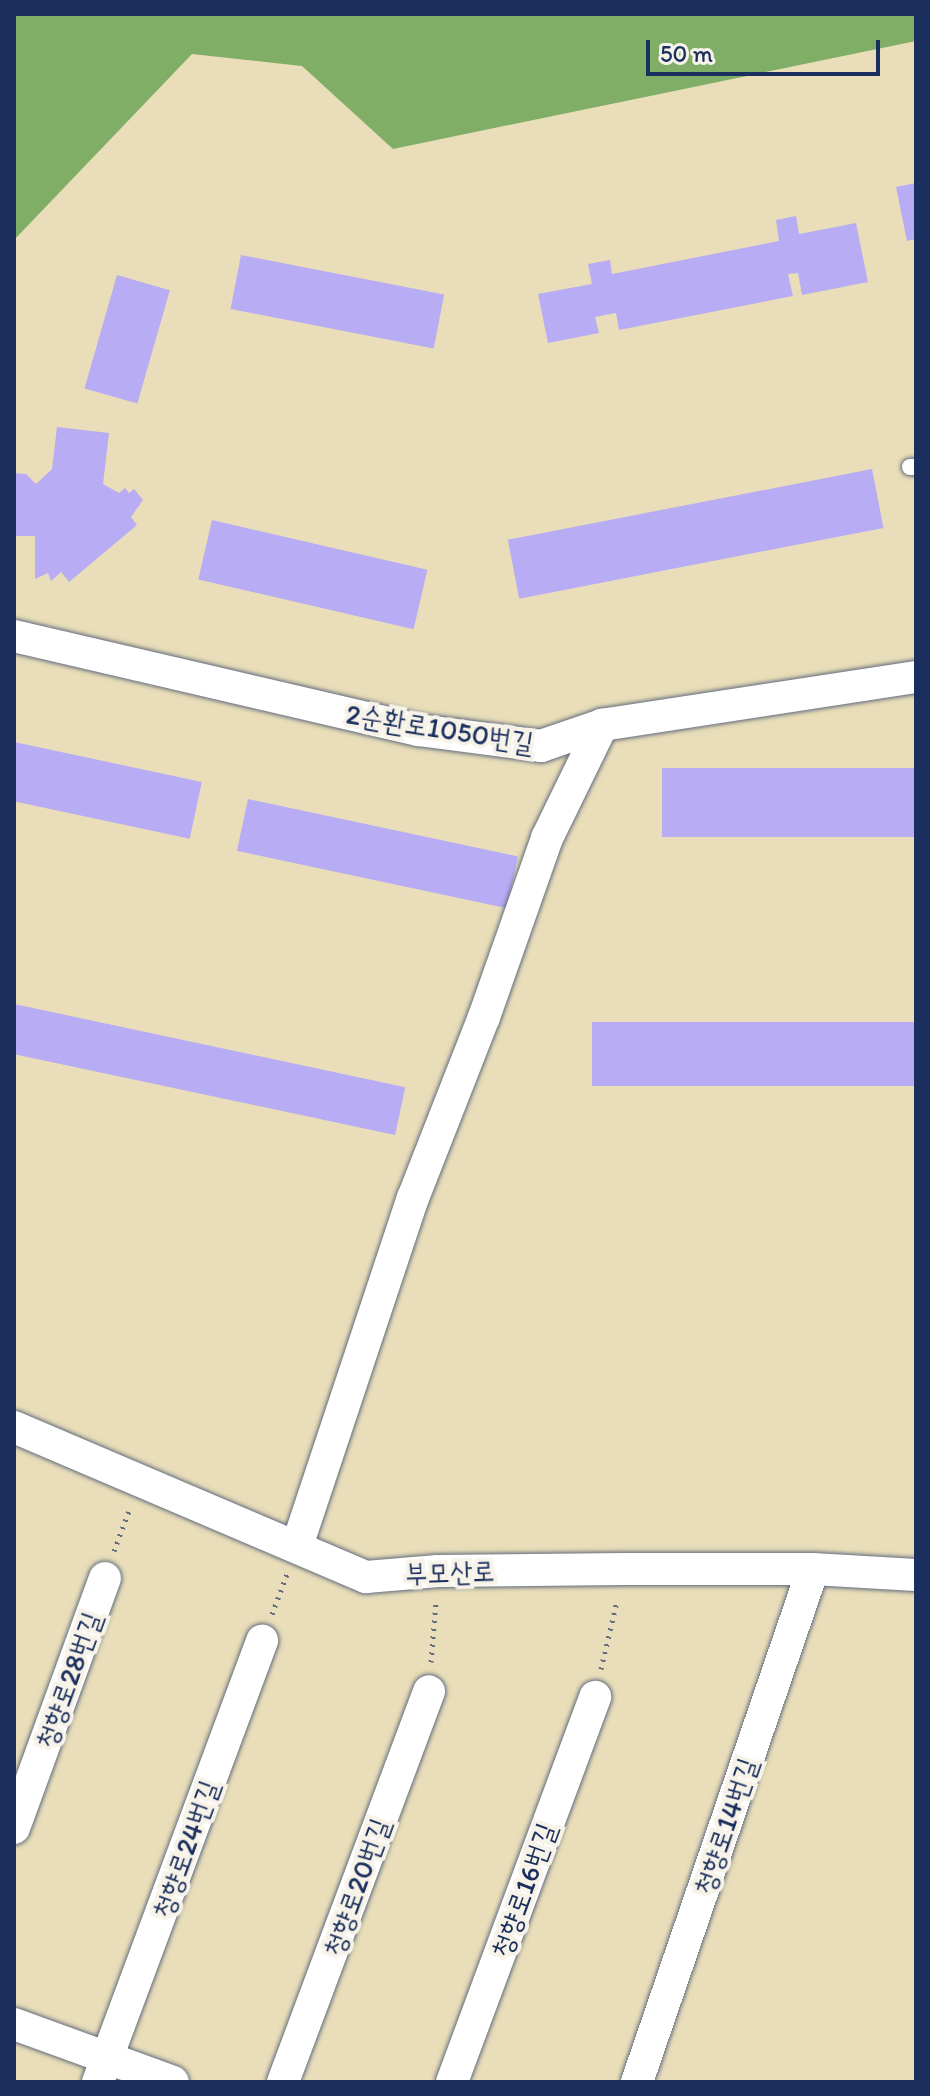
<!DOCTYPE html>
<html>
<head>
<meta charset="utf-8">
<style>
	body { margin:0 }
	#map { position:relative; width:930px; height:2096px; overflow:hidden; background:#e9deb9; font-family:Itim,"Poor Story",sans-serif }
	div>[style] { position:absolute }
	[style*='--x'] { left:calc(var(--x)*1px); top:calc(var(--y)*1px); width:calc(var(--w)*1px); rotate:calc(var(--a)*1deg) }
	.forest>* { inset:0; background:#80ae67 }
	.building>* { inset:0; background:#b8acf4; transform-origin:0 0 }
	.path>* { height:5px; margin-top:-2.5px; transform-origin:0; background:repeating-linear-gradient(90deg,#636c7e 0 2px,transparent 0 8px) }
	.roads { filter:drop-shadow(0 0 2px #636c7e) drop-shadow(0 0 2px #636c7e) }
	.lane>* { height:16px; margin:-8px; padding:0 8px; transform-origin:8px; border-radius:8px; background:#fff }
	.street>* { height:32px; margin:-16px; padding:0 16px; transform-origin:16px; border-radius:16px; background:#fff }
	span { translate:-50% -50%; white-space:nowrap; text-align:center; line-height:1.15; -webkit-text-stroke:8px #f7f3e8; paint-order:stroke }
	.street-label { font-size:28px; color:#1b2f5e }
	.frame { position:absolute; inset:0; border:16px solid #1b2f5e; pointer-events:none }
	.scale { position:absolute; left:646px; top:40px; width:234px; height:36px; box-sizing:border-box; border:4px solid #1b2f5e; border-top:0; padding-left:10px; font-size:24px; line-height:28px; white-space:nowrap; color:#1b2f5e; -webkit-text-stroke:6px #f7f3e8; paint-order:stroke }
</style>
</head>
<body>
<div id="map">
	<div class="forest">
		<div style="clip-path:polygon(14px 14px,916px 14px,916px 41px,393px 149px,302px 66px,192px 54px,14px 240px)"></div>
	</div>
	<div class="building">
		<div style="clip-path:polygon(916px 183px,916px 239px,907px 241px,896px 187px)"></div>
		<div style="clip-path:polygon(796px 216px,799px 234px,856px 223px,868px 282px,802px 295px,798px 273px,788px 274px,793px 296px,619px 330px,616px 313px,595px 317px,599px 333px,548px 343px,538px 294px,592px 284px,588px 264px,610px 260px,612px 274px,779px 241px,776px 220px)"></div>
		<div style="left:241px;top:255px;width:207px;height:55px;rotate:11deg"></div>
		<div style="left:117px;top:275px;width:55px;height:118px;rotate:16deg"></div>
		<div style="clip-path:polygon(57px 427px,109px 433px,103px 484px,119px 493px,125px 488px,129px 493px,134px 489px,143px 500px,131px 517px,137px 525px,69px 582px,61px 572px,51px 581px,48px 573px,35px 579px,35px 536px,14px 536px,14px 473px,26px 474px,36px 484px,52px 469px)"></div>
		<div style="left:872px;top:469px;width:60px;height:371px;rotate:79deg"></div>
		<div style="left:212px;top:520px;width:221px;height:61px;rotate:13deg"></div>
		<div style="left:14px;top:742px;width:192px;height:58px;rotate:12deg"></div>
		<div style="left:916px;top:768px;width:69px;height:254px;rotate:90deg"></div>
		<div style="left:248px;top:799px;width:276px;height:53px;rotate:12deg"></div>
		<div style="left:14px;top:1004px;width:400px;height:49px;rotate:12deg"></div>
		<div style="left:916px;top:1022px;width:64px;height:324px;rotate:90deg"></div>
	</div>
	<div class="path">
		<div style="--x:114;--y:1551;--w:46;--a:-69.6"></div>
		<div style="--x:272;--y:1614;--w:43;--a:-69.4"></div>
		<div style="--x:431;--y:1662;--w:61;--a:-85.3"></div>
		<div style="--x:601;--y:1669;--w:70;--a:-76.8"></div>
	</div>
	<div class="roads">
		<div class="lane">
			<div style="--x:910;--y:467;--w:6;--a:0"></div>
		</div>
		<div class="street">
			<div style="--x:14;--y:636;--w:415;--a:13.1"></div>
			<div style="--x:418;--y:730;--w:124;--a:7.4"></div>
			<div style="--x:541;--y:746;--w:65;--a:-19"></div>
			<div style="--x:602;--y:725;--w:318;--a:-8.7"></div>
			<div style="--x:14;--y:1427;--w:383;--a:23.1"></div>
			<div style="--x:366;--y:1577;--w:72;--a:-4.8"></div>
			<div style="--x:438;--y:1571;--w:186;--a:-0.6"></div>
			<div style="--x:624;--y:1569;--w:189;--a:0"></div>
			<div style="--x:813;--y:1569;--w:103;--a:3.3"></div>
			<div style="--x:297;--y:1546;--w:367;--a:-71.6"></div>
			<div style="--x:413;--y:1198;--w:194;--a:-68.6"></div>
			<div style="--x:484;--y:1017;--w:190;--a:-70.6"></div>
			<div style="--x:547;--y:838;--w:126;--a:-64"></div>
			<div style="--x:14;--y:1828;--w:266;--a:-70"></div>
			<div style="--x:14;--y:2024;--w:169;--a:20"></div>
			<div style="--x:98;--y:2082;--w:471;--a:-69.6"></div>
			<div style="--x:283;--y:2082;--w:417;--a:-69.5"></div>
			<div style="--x:452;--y:2082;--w:411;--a:-69.6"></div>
			<div style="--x:637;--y:2082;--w:542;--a:-71.06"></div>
		</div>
	</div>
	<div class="street-label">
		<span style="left:440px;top:728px;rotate:9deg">2순환로1050번길</span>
		<span style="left:450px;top:1572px;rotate:-2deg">부모산로</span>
		<span style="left:68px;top:1680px;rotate:-70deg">청향로28번길</span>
		<span style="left:725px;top:1826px;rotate:-71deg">청향로14번길</span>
		<span style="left:185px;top:1849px;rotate:-70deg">청향로24번길</span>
		<span style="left:356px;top:1887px;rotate:-70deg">청향로20번길</span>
		<span style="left:523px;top:1890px;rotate:-70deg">청향로16번길</span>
	</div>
	<div class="frame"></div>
	<div class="scale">50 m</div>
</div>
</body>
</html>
